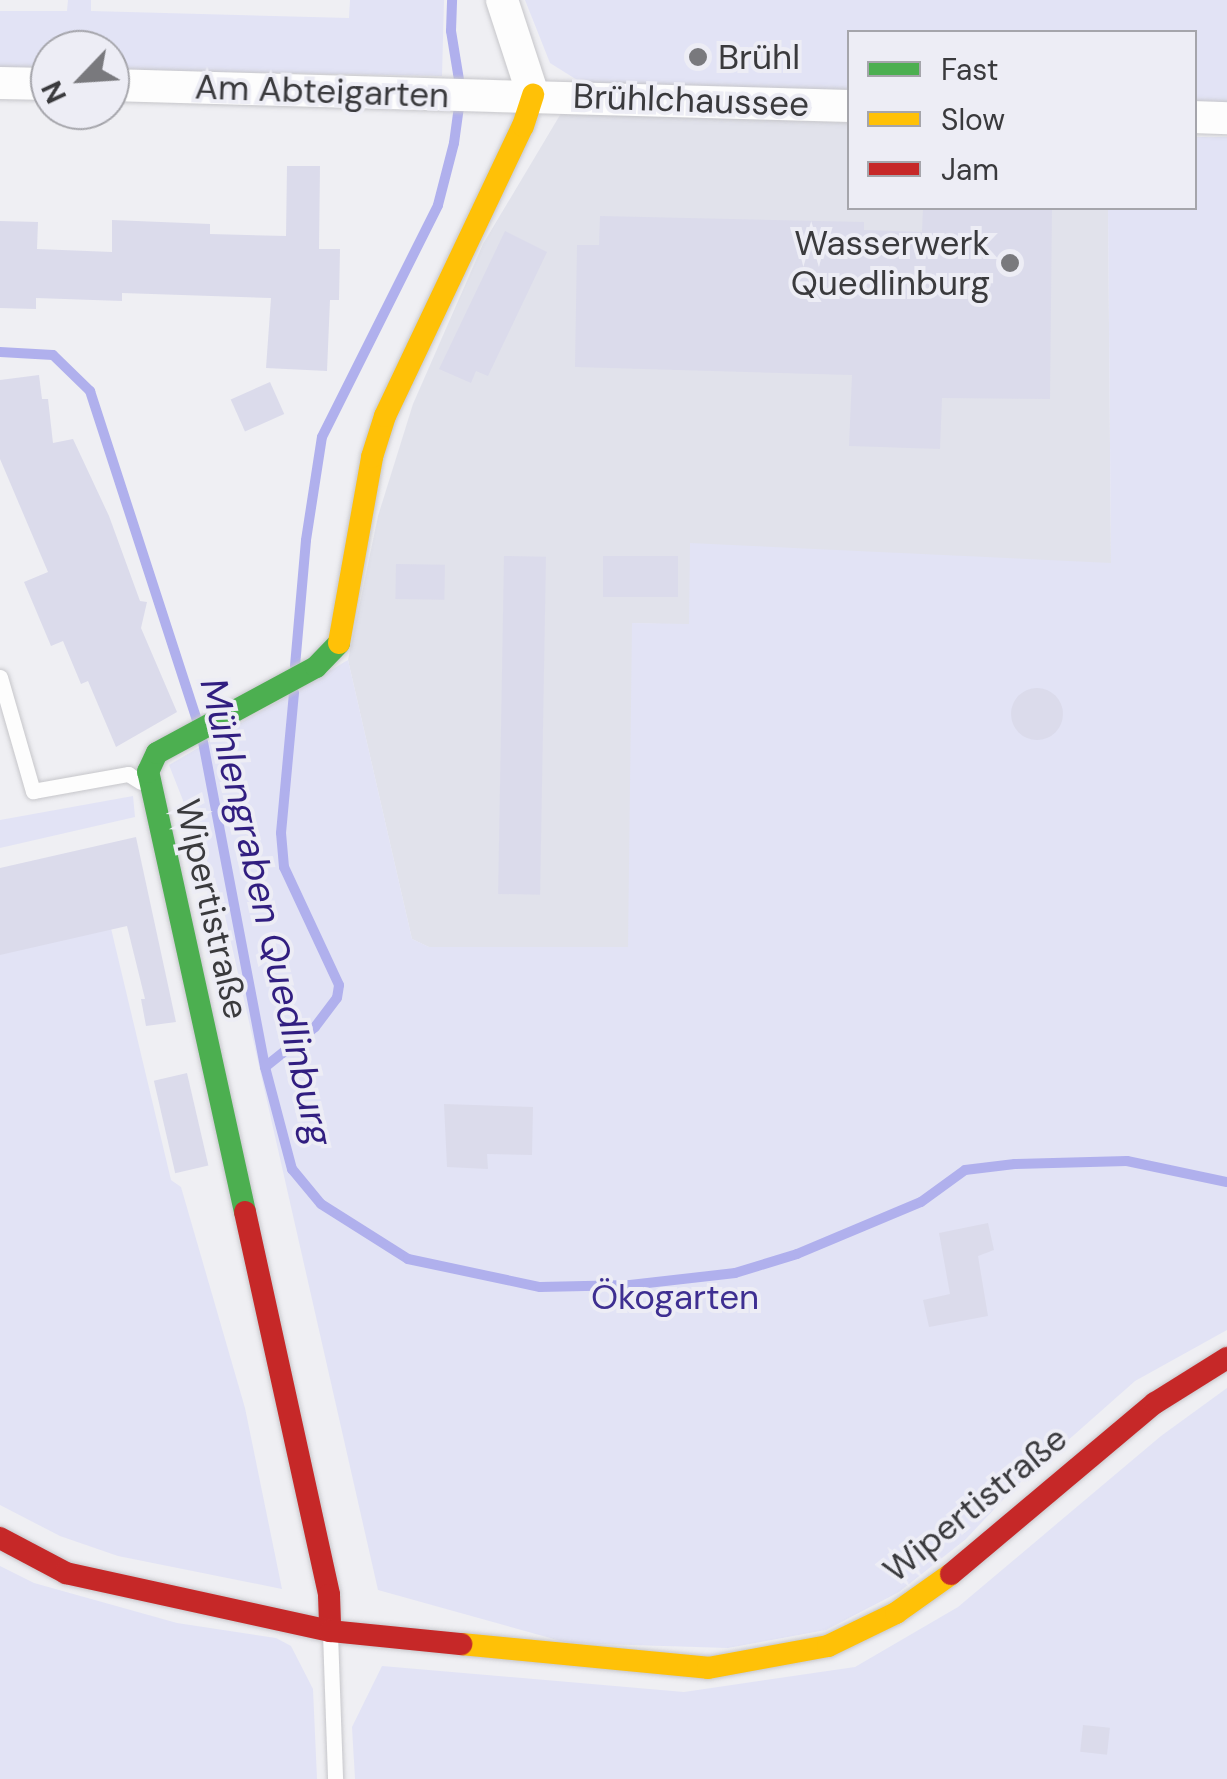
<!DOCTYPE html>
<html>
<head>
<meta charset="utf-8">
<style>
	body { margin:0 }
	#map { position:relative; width:1227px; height:1779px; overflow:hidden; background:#efeff3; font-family:"DM Sans",sans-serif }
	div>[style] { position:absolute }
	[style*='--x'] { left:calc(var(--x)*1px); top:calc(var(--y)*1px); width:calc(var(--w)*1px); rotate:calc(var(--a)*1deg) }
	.built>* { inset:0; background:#e1e2eb }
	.green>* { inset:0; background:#e2e3f5 }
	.stream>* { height:10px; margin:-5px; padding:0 5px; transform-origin:5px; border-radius:5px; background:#b0b0ed }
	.building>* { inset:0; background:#dbdbeb; transform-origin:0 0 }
	.round { border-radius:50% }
	.roads { filter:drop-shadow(0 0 2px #c6c6ca) drop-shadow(0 0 2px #c6c6ca) }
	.lane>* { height:15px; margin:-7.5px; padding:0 7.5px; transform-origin:7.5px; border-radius:7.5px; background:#fdfdfd }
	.street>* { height:32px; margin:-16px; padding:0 16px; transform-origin:16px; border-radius:16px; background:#fdfdfd }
	.fast>* { height:22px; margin:-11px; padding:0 11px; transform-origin:11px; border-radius:11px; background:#4caf50 }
	.slow>* { height:22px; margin:-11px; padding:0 11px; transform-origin:11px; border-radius:11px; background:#ffc107 }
	.jam>* { height:22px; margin:-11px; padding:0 11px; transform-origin:11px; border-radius:11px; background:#c62828 }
	.dots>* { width:28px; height:28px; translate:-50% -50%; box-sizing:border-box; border:5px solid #ededf5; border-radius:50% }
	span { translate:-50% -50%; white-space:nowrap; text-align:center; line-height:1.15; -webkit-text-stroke:8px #ededf5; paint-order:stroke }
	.poi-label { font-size:35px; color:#3a3a3d }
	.left { translate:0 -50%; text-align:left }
	.right { translate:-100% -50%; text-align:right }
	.street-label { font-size:35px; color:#3a3a3d }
	.park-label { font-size:35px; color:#3e2f91 }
	.water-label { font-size:38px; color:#311e80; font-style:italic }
	.legend { position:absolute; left:847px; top:30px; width:350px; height:180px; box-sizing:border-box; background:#ededf5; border:2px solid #a5a5ab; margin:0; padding:12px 18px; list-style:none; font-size:30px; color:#3a3a3d }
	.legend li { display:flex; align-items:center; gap:20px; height:50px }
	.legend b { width:50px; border:2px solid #a5a5ab }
	.north { position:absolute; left:30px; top:30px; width:100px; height:100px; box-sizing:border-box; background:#ededf5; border:2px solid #a5a5ab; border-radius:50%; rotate:245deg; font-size:28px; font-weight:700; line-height:40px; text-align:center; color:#3a3a3d }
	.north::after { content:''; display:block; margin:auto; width:35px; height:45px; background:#79797d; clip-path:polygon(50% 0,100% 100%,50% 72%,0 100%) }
</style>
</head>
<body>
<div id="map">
	<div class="built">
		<div style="clip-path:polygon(563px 110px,849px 123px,850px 208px,1108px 208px,1111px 564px,963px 557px,689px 625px,633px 623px,629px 947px,429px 947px,412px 939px,348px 660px,378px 516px,413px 404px,483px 244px)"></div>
	</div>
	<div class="green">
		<div style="clip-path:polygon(68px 0,91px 0,91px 11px,349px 18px,350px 0,444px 0,442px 76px,110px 70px,110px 50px,50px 50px,50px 69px,0 68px,0 11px,67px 11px)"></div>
		<div style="clip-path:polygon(525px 0,1227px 0,1227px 107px,1195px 105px,1194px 32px,850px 32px,849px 91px,582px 83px,550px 63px)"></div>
		<div style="clip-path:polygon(1195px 137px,1227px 137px,1227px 1330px,1135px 1381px,1013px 1489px,966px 1539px,899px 1592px,826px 1630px,728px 1648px,568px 1643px,378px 1590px,220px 894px,169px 765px,348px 660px,412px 939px,429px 947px,628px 947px,632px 623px,689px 624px,690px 543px,1111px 563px,1108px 208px,1194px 208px)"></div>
		<div style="clip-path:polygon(133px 796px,135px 817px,0 848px,0 820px)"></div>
		<div style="clip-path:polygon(109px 920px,171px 1180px,181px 1187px,245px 1408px,282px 1589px,118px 1556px,60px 1536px,0 1505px,0 945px)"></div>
		<div style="clip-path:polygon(1227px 1388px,1227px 1779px,355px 1779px,352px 1727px,382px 1666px,684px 1692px,855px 1667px,958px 1607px,1161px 1436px)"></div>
		<div style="clip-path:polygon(0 1566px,34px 1583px,177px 1623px,276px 1638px,291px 1646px,313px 1689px,317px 1779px,0 1779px)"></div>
	</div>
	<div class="stream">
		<div style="--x:0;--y:352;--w:53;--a:3.2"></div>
		<div style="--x:53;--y:355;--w:52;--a:44.2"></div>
		<div style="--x:90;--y:391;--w:347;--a:72"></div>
		<div style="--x:295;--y:666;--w:126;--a:-85"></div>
		<div style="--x:306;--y:540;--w:104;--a:-81.2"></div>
		<div style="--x:322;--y:437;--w:259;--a:-63.4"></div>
		<div style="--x:438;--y:205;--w:64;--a:-75.5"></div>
		<div style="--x:454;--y:143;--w:51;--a:-82.2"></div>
		<div style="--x:461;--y:92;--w:62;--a:-99.3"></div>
		<div style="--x:451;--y:31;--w:31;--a:-88"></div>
		<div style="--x:203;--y:742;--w:331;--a:79.2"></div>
		<div style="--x:265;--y:1067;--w:106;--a:75.2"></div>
		<div style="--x:292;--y:1169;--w:45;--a:50.4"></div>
		<div style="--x:321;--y:1204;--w:103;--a:32.3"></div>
		<div style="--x:408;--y:1259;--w:135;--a:12"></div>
		<div style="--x:540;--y:1287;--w:90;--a:-1.3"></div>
		<div style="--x:630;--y:1285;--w:106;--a:-6.5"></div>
		<div style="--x:735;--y:1273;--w:65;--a:-17"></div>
		<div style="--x:797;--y:1254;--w:134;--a:-22.8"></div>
		<div style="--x:921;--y:1202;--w:54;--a:-36"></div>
		<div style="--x:965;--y:1170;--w:50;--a:-6.8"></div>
		<div style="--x:1015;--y:1164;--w:112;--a:-1.5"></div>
		<div style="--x:1127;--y:1161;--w:102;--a:11.9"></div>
		<div style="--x:265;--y:1067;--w:64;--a:-38.7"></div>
		<div style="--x:315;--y:1027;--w:36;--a:-53"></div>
		<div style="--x:337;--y:998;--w:13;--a:-81"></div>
		<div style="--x:339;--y:985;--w:130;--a:-115"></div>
		<div style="--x:284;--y:867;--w:34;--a:-95"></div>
		<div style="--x:281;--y:833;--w:141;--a:-84.7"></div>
	</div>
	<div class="building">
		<div style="clip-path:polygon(287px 166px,320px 166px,319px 249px,340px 249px,339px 300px,330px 300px,327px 371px,266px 368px,271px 298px,122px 293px,122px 301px,36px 298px,36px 309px,0 308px,0 221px,38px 222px,37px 249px,112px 252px,112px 220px,210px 224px,210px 234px,286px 236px)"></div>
		<div style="clip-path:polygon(923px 208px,1052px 208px,1050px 399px,942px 398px,940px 449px,849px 446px,852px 375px,575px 367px,577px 245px,599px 245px,600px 216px,864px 222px,864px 230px,922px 232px)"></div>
		<div style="clip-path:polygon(505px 231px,547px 252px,488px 376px,476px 371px,471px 383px,439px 369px)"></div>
		<div style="clip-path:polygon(39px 375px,42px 399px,48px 399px,53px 443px,73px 439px,109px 516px,140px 601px,147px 602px,141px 628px,177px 712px,116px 747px,88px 681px,81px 684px,63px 641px,51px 646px,24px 582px,48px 572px,0 459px,0 380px)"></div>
		<div style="left:270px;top:382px;width:35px;height:43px;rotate:66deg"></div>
		<div style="left:504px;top:556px;width:42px;height:338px;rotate:1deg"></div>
		<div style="left:678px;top:556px;width:41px;height:75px;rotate:90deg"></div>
		<div style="left:396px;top:564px;width:49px;height:35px;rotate:1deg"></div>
		<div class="round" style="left:1011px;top:688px;width:52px;height:52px"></div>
		<div style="clip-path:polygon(136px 837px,176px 1022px,146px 1026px,141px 999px,145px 999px,127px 926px,0 955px,0 868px)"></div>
		<div style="left:187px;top:1073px;width:95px;height:34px;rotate:77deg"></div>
		<div style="clip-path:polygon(444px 1104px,533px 1107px,532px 1155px,487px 1154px,488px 1169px,447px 1167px)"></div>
		<div style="clip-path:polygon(988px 1223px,994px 1250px,978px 1256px,988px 1316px,929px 1327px,923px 1300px,950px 1294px,939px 1233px)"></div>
		<div style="left:1083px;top:1725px;width:27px;height:27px;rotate:6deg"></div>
	</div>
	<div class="roads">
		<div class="lane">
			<div style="--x:0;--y:677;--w:119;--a:73.9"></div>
			<div style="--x:33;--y:791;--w:97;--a:-10.1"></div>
			<div style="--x:128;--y:774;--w:15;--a:32"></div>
			<div style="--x:330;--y:1633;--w:146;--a:88"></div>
		</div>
		<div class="street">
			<div style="--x:502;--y:0;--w:100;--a:71.9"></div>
			<div style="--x:0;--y:83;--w:50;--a:1.1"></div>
			<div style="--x:110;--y:85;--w:740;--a:1.63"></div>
			<div style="--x:1194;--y:117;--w:33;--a:2"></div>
		</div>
		<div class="fast">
			<div style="--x:245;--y:1212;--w:451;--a:-102.4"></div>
			<div style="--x:148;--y:772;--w:21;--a:-65"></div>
			<div style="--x:157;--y:753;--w:181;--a:-28.4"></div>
			<div style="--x:316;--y:667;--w:33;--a:-46"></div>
		</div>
		<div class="slow">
			<div style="--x:339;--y:643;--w:189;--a:-79.9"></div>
			<div style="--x:372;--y:457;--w:43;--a:-72.4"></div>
			<div style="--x:385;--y:416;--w:321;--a:-64.6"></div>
			<div style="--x:523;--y:126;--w:33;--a:-72"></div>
			<div style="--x:461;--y:1644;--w:248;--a:5.5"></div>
			<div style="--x:708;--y:1668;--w:122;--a:-10.4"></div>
			<div style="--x:828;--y:1646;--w:76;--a:-25.9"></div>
			<div style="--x:896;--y:1613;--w:67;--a:-35.3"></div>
		</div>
		<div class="jam">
			<div style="--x:245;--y:1212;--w:392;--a:77.6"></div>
			<div style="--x:329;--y:1595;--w:36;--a:88"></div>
			<div style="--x:0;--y:1538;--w:75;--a:27.9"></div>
			<div style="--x:66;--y:1573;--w:270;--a:12.4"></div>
			<div style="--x:330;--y:1631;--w:132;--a:5.7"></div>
			<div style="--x:951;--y:1574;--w:266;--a:-40"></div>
			<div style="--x:1155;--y:1403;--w:85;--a:-32"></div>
		</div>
	</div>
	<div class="dots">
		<div style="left:698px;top:57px;background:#79797d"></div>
		<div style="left:1010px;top:263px;background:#79797d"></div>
	</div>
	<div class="poi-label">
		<span class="left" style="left:718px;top:57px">Brühl</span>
		<span class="right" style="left:990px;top:263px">Wasserwerk<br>Quedlinburg</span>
	</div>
	<div class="street-label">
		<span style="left:322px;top:91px;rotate:2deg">Am Abteigarten</span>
		<span style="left:691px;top:100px;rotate:2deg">Brühlchaussee</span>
		<span style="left:212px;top:909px;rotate:77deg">Wipertistraße</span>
		<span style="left:975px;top:1504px;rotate:-39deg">Wipertistraße</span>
	</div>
	<div class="park-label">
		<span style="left:675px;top:1297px">Ökogarten</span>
	</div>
	<div class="water-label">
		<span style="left:266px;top:912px;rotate:77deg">Mühlengraben Quedlinburg</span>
	</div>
	<ul class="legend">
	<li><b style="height:12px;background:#4caf50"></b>Fast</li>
	<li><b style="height:12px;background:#ffc107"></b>Slow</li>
	<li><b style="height:12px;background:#c62828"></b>Jam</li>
	</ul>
	<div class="north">N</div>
</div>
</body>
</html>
